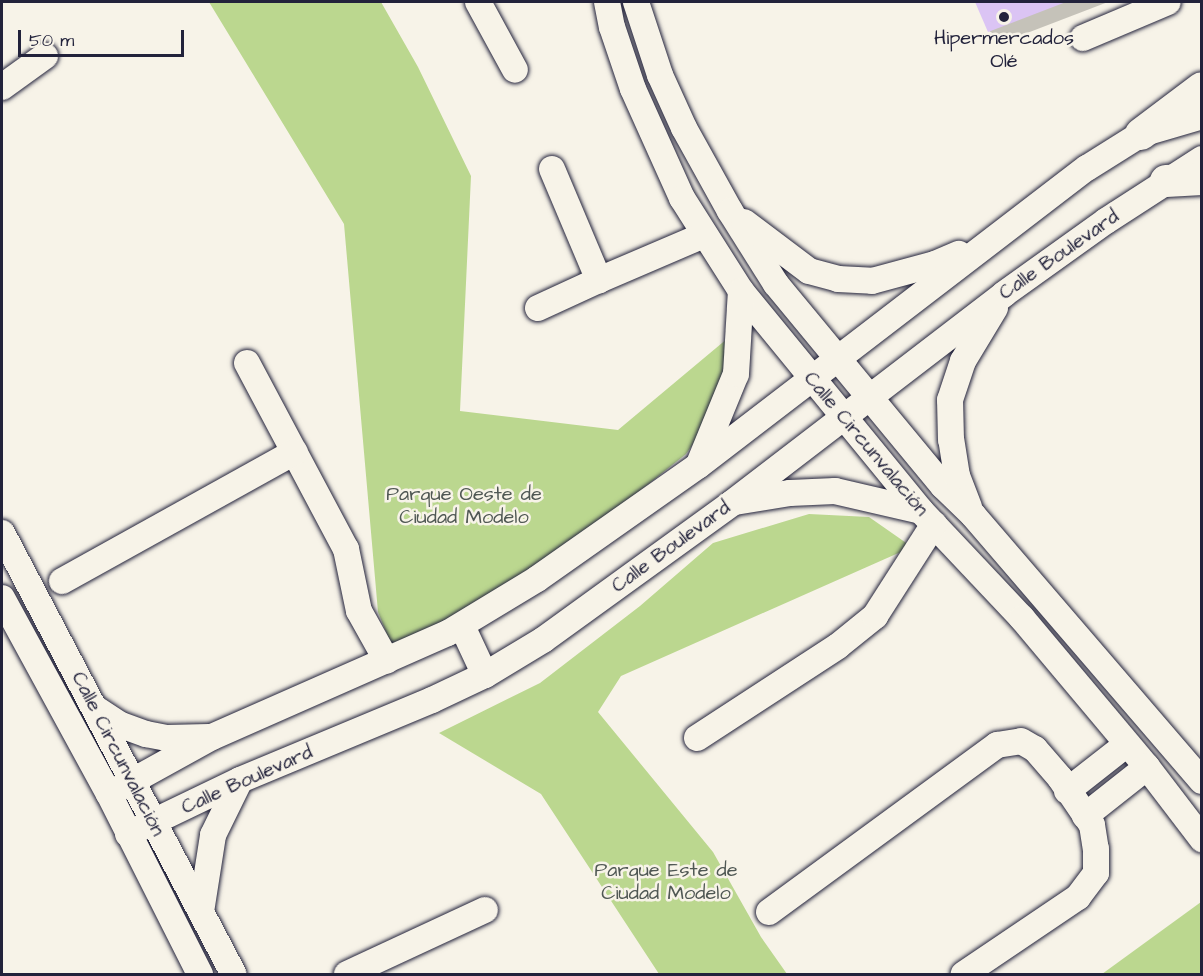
<!DOCTYPE html>
<html>
<head>
<meta charset="utf-8">
<style>
	body { margin:0 }
	#map { position:relative; width:1203px; height:976px; overflow:hidden; background:#f7f3e8; font-family:"Architects Daughter",sans-serif }
	div>[style] { position:absolute }
	[style*='--x'] { left:calc(var(--x)*1px); top:calc(var(--y)*1px); width:calc(var(--w)*1px); rotate:calc(var(--a)*1deg) }
	.green>* { inset:0; background:#bbd78f }
	.shadow>* { inset:0; background:#0003 }
	.building>* { inset:0; background:#dbc4f4 }
	.roads { filter:drop-shadow(0 0 2px #22223b) drop-shadow(0 0 2px #22223b) }
	.minor>* { height:26px; margin:-13px; padding:0 13px; transform-origin:13px; border-radius:13px; background:#f7f3e8 }
	.major>* { height:32px; margin:-16px; padding:0 16px; transform-origin:16px; border-radius:16px; background:#f7f3e8 }
	.dots>* { width:16px; height:16px; translate:-50% -50%; box-sizing:border-box; border:3px solid #f7f3e8; border-radius:50% }
	span { translate:-50% -50%; white-space:nowrap; text-align:center; line-height:1.15; -webkit-text-stroke:5px #f7f3e8; paint-order:stroke }
	.poi-label { font-size:20px; color:#22223b }
	.street-label { font-size:20px; color:#22223b }
	.park-label { font-size:20px; color:#505854 }
	.frame { position:absolute; inset:0; border:3px solid #22223b; pointer-events:none }
	.scale { position:absolute; left:18px; top:30px; width:166px; height:27px; box-sizing:border-box; border:3px solid #22223b; border-top:0; padding-left:8px; font-size:18px; line-height:21px; white-space:nowrap; color:#22223b; -webkit-text-stroke:4px #f7f3e8; paint-order:stroke }
</style>
</head>
<body>
<div id="map">
	<div class="green">
		<div style="clip-path:polygon(209px 2px,381px 2px,418px 67px,471px 176px,460px 411px,618px 430px,728px 338px,733px 388px,686px 454px,536px 574px,397px 659px,378px 612px,344px 224px)"></div>
		<div style="clip-path:polygon(809px 514px,869px 517px,912px 547px,621px 676px,598px 712px,713px 852px,761px 937px,787px 974px,659px 974px,541px 794px,439px 733px,540px 683px,640px 606px,713px 543px)"></div>
		<div style="clip-path:polygon(1201px 902px,1201px 974px,1102px 974px)"></div>
	</div>
	<div class="shadow">
		<div style="clip-path:polygon(977px 2px,1108px 2px,1006px 41px,989px 31px)"></div>
	</div>
	<div class="building">
		<div style="clip-path:polygon(975px 2px,1066px 2px,988px 32px)"></div>
	</div>
	<div class="roads">
		<div class="minor">
			<div style="--x:478;--y:2;--w:77;--a:61.4"></div>
			<div style="--x:607;--y:2;--w:25;--a:79"></div>
			<div style="--x:612;--y:27;--w:65;--a:71.3"></div>
			<div style="--x:633;--y:89;--w:120;--a:65.8"></div>
			<div style="--x:682;--y:198;--w:110;--a:57.6"></div>
			<div style="--x:741;--y:291;--w:284;--a:50.7"></div>
			<div style="--x:921;--y:511;--w:147;--a:46.7"></div>
			<div style="--x:1022;--y:618;--w:194;--a:50"></div>
			<div style="--x:1147;--y:767;--w:91;--a:52.6"></div>
			<div style="--x:636;--y:2;--w:77;--a:71.8"></div>
			<div style="--x:660;--y:75;--w:58;--a:65.6"></div>
			<div style="--x:684;--y:128;--w:95;--a:61"></div>
			<div style="--x:730;--y:211;--w:86;--a:57.8"></div>
			<div style="--x:776;--y:284;--w:262;--a:50.4"></div>
			<div style="--x:943;--y:486;--w:42;--a:44"></div>
			<div style="--x:973;--y:515;--w:351;--a:49.3"></div>
			<div style="--x:1083;--y:38;--w:92;--a:-23"></div>
			<div style="--x:2;--y:87;--w:53;--a:-35.8"></div>
			<div style="--x:552;--y:169;--w:121;--a:67.1"></div>
			<div style="--x:599;--y:280;--w:114;--a:-23.2"></div>
			<div style="--x:744;--y:222;--w:81;--a:37"></div>
			<div style="--x:809;--y:271;--w:30;--a:15"></div>
			<div style="--x:838;--y:279;--w:34;--a:3"></div>
			<div style="--x:872;--y:281;--w:65;--a:-15.1"></div>
			<div style="--x:935;--y:264;--w:26;--a:-23"></div>
			<div style="--x:538;--y:308;--w:67;--a:-24.7"></div>
			<div style="--x:247;--y:363;--w:211;--a:62"></div>
			<div style="--x:346;--y:549;--w:63;--a:78.2"></div>
			<div style="--x:359;--y:611;--w:57;--a:60.8"></div>
			<div style="--x:699;--y:464;--w:97;--a:-67.7"></div>
			<div style="--x:736;--y:374;--w:83;--a:-86.6"></div>
			<div style="--x:735;--y:502;--w:56;--a:-9.3"></div>
			<div style="--x:790;--y:493;--w:45;--a:-2.5"></div>
			<div style="--x:835;--y:491;--w:88;--a:13.1"></div>
			<div style="--x:969;--y:507;--w:33;--a:-111"></div>
			<div style="--x:957;--y:476;--w:36;--a:-99"></div>
			<div style="--x:951;--y:440;--w:40;--a:-91.4"></div>
			<div style="--x:950;--y:400;--w:41;--a:-71.6"></div>
			<div style="--x:963;--y:361;--w:62;--a:-58.9"></div>
			<div style="--x:2;--y:533;--w:498;--a:62.3"></div>
			<div style="--x:62;--y:581;--w:266;--a:-29"></div>
			<div style="--x:2;--y:598;--w:223;--a:61.4"></div>
			<div style="--x:109;--y:794;--w:202;--a:63.2"></div>
			<div style="--x:462;--y:626;--w:54;--a:64.9"></div>
			<div style="--x:96;--y:709;--w:30;--a:33"></div>
			<div style="--x:121;--y:725;--w:27;--a:20"></div>
			<div style="--x:146;--y:734;--w:21;--a:11"></div>
			<div style="--x:167;--y:738;--w:42;--a:-1.4"></div>
			<div style="--x:697;--y:738;--w:168;--a:-33.1"></div>
			<div style="--x:838;--y:646;--w:48;--a:-39"></div>
			<div style="--x:875;--y:616;--w:109;--a:-57.3"></div>
			<div style="--x:1067;--y:791;--w:76;--a:-38.1"></div>
			<div style="--x:109;--y:794;--w:118;--a:-29"></div>
			<div style="--x:212;--y:737;--w:258;--a:-23.8"></div>
			<div style="--x:448;--y:633;--w:104;--a:-31.2"></div>
			<div style="--x:537;--y:579;--w:197;--a:-35.1"></div>
			<div style="--x:698;--y:466;--w:490;--a:-37.5"></div>
			<div style="--x:1087;--y:168;--w:64;--a:-32.2"></div>
			<div style="--x:1141;--y:134;--w:64;--a:-16.4"></div>
			<div style="--x:1085;--y:816;--w:79;--a:-38.3"></div>
			<div style="--x:128;--y:834;--w:124;--a:-25.7"></div>
			<div style="--x:240;--y:780;--w:208;--a:-22.6"></div>
			<div style="--x:432;--y:700;--w:59;--a:-25.3"></div>
			<div style="--x:485;--y:675;--w:68;--a:-31.1"></div>
			<div style="--x:543;--y:640;--w:233;--a:-35.9"></div>
			<div style="--x:732;--y:503;--w:343;--a:-37.5"></div>
			<div style="--x:1004;--y:294;--w:125;--a:-35.6"></div>
			<div style="--x:1106;--y:221;--w:114;--a:-32.9"></div>
			<div style="--x:201;--y:912;--w:78;--a:-81.1"></div>
			<div style="--x:213;--y:835;--w:61;--a:-63.9"></div>
			<div style="--x:769;--y:912;--w:283;--a:-36.2"></div>
			<div style="--x:997;--y:745;--w:24;--a:-9"></div>
			<div style="--x:1021;--y:741;--w:16;--a:30"></div>
			<div style="--x:1035;--y:749;--w:38;--a:49"></div>
			<div style="--x:1060;--y:778;--w:57;--a:55.8"></div>
			<div style="--x:1092;--y:825;--w:24;--a:81"></div>
			<div style="--x:1096;--y:849;--w:24;--a:90"></div>
			<div style="--x:1096;--y:873;--w:30;--a:127"></div>
			<div style="--x:1078;--y:897;--w:138;--a:146"></div>
			<div style="--x:347;--y:974;--w:152;--a:-24.9"></div>
		</div>
		<div class="major">
			<div style="--x:1141;--y:134;--w:76;--a:-37"></div>
			<div style="--x:1166;--y:181;--w:36;--a:-3"></div>
		</div>
	</div>
	<div class="dots">
		<div style="left:1004px;top:17px;background:#22223b"></div>
	</div>
	<div class="poi-label">
		<span style="left:1004px;top:50px">Hipermercados<br>Olé</span>
	</div>
	<div class="street-label">
		<span style="left:1059px;top:255px;rotate:-35deg">Calle Boulevard</span>
		<span style="left:866px;top:444px;rotate:50deg">Calle Circunvalación</span>
		<span style="left:671px;top:547px;rotate:-36deg">Calle Boulevard</span>
		<span style="left:118px;top:754px;rotate:63deg">Calle Circunvalación</span>
		<span style="left:247px;top:780px;rotate:-24deg">Calle Boulevard</span>
	</div>
	<div class="park-label">
		<span style="left:464px;top:506px">Parque Oeste de<br>Ciudad Modelo</span>
		<span style="left:666px;top:882px">Parque Este de<br>Ciudad Modelo</span>
	</div>
	<div class="frame"></div>
	<div class="scale">50 m</div>
</div>
</body>
</html>
